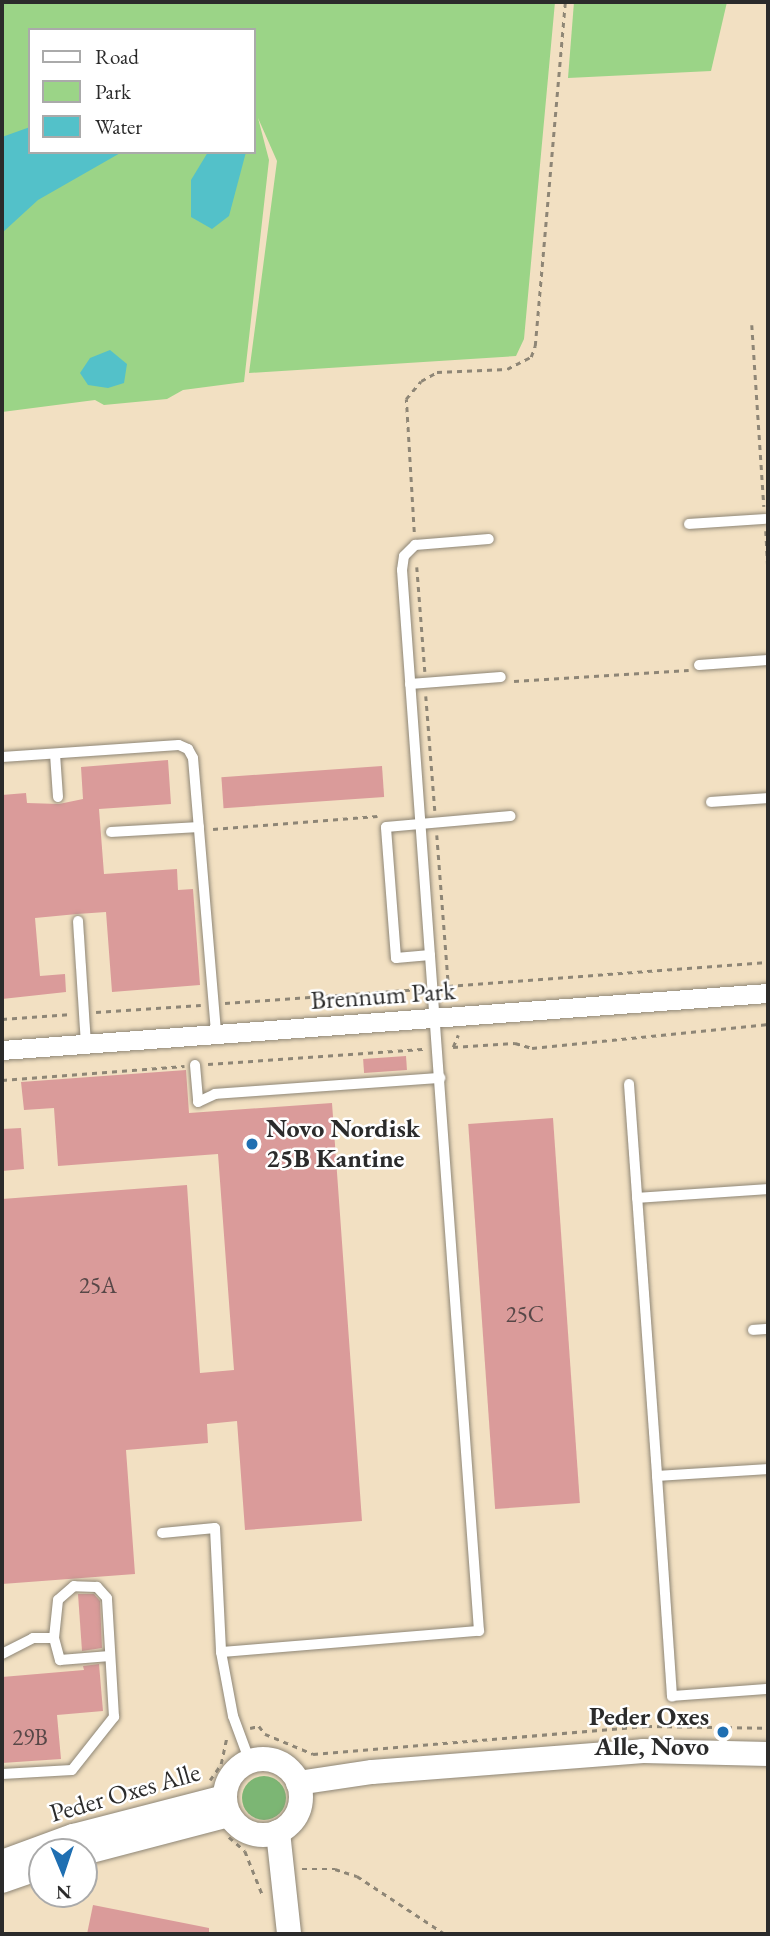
<!DOCTYPE html>
<html>
<head>
<meta charset="utf-8">
<style>
	body { margin:0 }
	#map { position:relative; width:770px; height:1936px; overflow:hidden; background:#f2e0c2; font-family:"EB Garamond",serif }
	div>[style] { position:absolute }
	[style*='--x'] { left:calc(var(--x)*1px); top:calc(var(--y)*1px); width:calc(var(--w)*1px); rotate:calc(var(--a)*1deg) }
	.green>* { inset:0; background:#9bd487 }
	.forest>* { inset:0; background:#7cb674 }
	.round { border-radius:50% }
	.water>* { inset:0; background:#53c1c9 }
	.building>* { inset:0; background:#da9b9a; transform-origin:0 0 }
	.path>* { height:2.5px; margin-top:-1.25px; transform-origin:0; background:repeating-linear-gradient(90deg,#8e8676 0 5px,transparent 0 10px) }
	.roads { filter:drop-shadow(0 0 2px #8e8676) drop-shadow(0 0 2px #8e8676) }
	.service>* { height:10px; margin:-5px; padding:0 5px; transform-origin:5px; border-radius:5px; background:#fff }
	.minor>* { height:19px; margin:-9.5px; padding:0 9.5px; transform-origin:9.5px; border-radius:9.5px; background:#fff }
	.tertiary>* { height:24px; margin:-12px; padding:0 12px; transform-origin:12px; border-radius:12px; background:#fff }
	.tertiary>.ring { margin:-12px; padding:0; box-sizing:content-box; background:none; border:24px solid #fff; border-radius:50% }
	.dots>* { width:19px; height:19px; translate:-50% -50%; box-sizing:border-box; border:4px solid #fff; border-radius:50% }
	span { translate:-50% -50%; white-space:nowrap; text-align:center; line-height:1.15; -webkit-text-stroke:5px #fff; paint-order:stroke }
	.number-label { font-size:23px; color:#574747 }
	.number-label span { -webkit-text-stroke-width:0 }
	.street-label { font-size:26px; color:#2b2b2b }
	.poi-label { font-size:26px; color:#2b2b2b; font-weight:700 }
	.left { translate:0 -50%; text-align:left }
	.right { translate:-100% -50%; text-align:right }
	.frame { position:absolute; inset:0; border:4px solid #2b2b2b; pointer-events:none }
	.legend { position:absolute; left:28px; top:28px; width:228px; height:126px; box-sizing:border-box; background:#fff; border:2px solid #aaa; margin:0; padding:9px 12px; list-style:none; font-size:21px; color:#2b2b2b }
	.legend li { display:flex; align-items:center; gap:14px; height:35px }
	.legend b { width:35px; border:2px solid #aaa }
	.north { position:absolute; left:28px; top:1838px; width:70px; height:70px; box-sizing:border-box; background:#fff; border:2px solid #aaa; border-radius:50%; rotate:178deg; font-size:19px; font-weight:700; line-height:28px; text-align:center; color:#2b2b2b }
	.north::after { content:''; display:block; margin:auto; width:24px; height:32px; background:#1f6fb2; clip-path:polygon(50% 0,100% 100%,50% 72%,0 100%) }
</style>
</head>
<body>
<div id="map">
	<div class="green">
		<div style="clip-path:polygon(evenodd,2px 2px,555px 2px,524px 339px,516px 356px,249px 373px,277px 161px,258px 118px,269px 160px,244px 382px,183px 390px,167px 399px,104px 405px,95px 400px,2px 412px,2px 2px,30px 30px,254px 30px,254px 152px,30px 152px,30px 30px)"></div>
		<div style="clip-path:polygon(574px 2px,727px 2px,711px 71px,568px 78px)"></div>
	</div>
	<div class="forest">
		<div class="round" style="left:242px;top:1776px;width:44px;height:44px"></div>
	</div>
	<div class="water">
		<div style="clip-path:polygon(30px 127px,30px 152px,122px 152px,38px 200px,2px 233px,2px 137px)"></div>
		<div style="clip-path:polygon(208px 152px,246px 152px,229px 216px,212px 229px,191px 217px,191px 180px)"></div>
		<div style="clip-path:polygon(110px 350px,127px 364px,124px 383px,108px 388px,88px 385px,80px 373px,90px 358px)"></div>
	</div>
	<div class="building">
		<div style="clip-path:polygon(168px 760px,171px 804px,99px 809px,104px 874px,177px 869px,178px 890px,193px 889px,200px 985px,112px 992px,106px 912px,77px 914px,35px 918px,40px 976px,65px 974px,66px 992px,2px 999px,2px 795px,26px 793px,27px 803px,59px 804px,83px 799px,81px 767px)"></div>
		<div style="left:382px;top:766px;width:31px;height:161px;rotate:86deg"></div>
		<div style="left:406px;top:1056px;width:14px;height:43px;rotate:86deg"></div>
		<div style="clip-path:polygon(186px 1070px,189px 1113px,332px 1103px,362px 1521px,245px 1530px,237px 1421px,207px 1424px,208px 1443px,126px 1450px,135px 1574px,2px 1584px,2px 1199px,187px 1185px,200px 1373px,234px 1370px,218px 1154px,58px 1166px,54px 1108px,24px 1110px,21px 1082px)"></div>
		<div style="left:553px;top:1118px;width:386px;height:85px;rotate:86deg"></div>
		<div style="clip-path:polygon(21px 1128px,24px 1169px,2px 1171px,2px 1129px)"></div>
		<div style="clip-path:polygon(78px 1594px,94px 1594px,100px 1601px,102px 1648px,82px 1651px)"></div>
		<div style="clip-path:polygon(99px 1664px,103px 1711px,57px 1715px,61px 1759px,2px 1763px,2px 1677px,84px 1670px,83px 1666px)"></div>
		<div style="clip-path:polygon(93px 1905px,209px 1928px,209px 1934px,87px 1934px)"></div>
	</div>
	<div class="path">
		<div style="--x:752;--y:325;--w:182;--a:86.2"></div>
		<div style="--x:766;--y:531;--w:36;--a:87"></div>
		<div style="--x:414;--y:532;--w:133;--a:-93.4"></div>
		<div style="--x:406;--y:399;--w:23;--a:-50"></div>
		<div style="--x:421;--y:381;--w:18;--a:-29"></div>
		<div style="--x:437;--y:372;--w:70;--a:-2.5"></div>
		<div style="--x:507;--y:369;--w:27;--a:-27"></div>
		<div style="--x:531;--y:357;--w:12;--a:-70"></div>
		<div style="--x:535;--y:346;--w:345;--a:-85"></div>
		<div style="--x:417;--y:567;--w:105;--a:85.6"></div>
		<div style="--x:514;--y:681;--w:175;--a:-3.6"></div>
		<div style="--x:426;--y:696;--w:115;--a:85.5"></div>
		<div style="--x:213;--y:829;--w:165;--a:-4.5"></div>
		<div style="--x:437;--y:835;--w:157;--a:85.6"></div>
		<div style="--x:449;--y:992;--w:11;--a:41"></div>
		<div style="--x:448;--y:986;--w:321;--a:-4.3"></div>
		<div style="--x:225;--y:1003;--w:196;--a:-4.1"></div>
		<div style="--x:96;--y:1012;--w:105;--a:-3.8"></div>
		<div style="--x:2;--y:1019;--w:70;--a:-4.1"></div>
		<div style="--x:453;--y:1047;--w:13;--a:-67"></div>
		<div style="--x:453;--y:1047;--w:62;--a:-3.7"></div>
		<div style="--x:515;--y:1043;--w:18;--a:16"></div>
		<div style="--x:532;--y:1048;--w:237;--a:-5.8"></div>
		<div style="--x:208;--y:1064;--w:218;--a:-4"></div>
		<div style="--x:2;--y:1080;--w:183;--a:-4.4"></div>
		<div style="--x:250;--y:1728;--w:9;--a:-13"></div>
		<div style="--x:259;--y:1726;--w:10;--a:53"></div>
		<div style="--x:265;--y:1734;--w:52;--a:22.6"></div>
		<div style="--x:313;--y:1754;--w:335;--a:-4.8"></div>
		<div style="--x:647;--y:1726;--w:121;--a:0.9"></div>
		<div style="--x:210;--y:1780;--w:19;--a:-55"></div>
		<div style="--x:221;--y:1764;--w:29;--a:-78"></div>
		<div style="--x:229;--y:1837;--w:21;--a:41"></div>
		<div style="--x:245;--y:1851;--w:48;--a:68.2"></div>
		<div style="--x:302;--y:1869;--w:33;--a:0"></div>
		<div style="--x:335;--y:1869;--w:23;--a:18"></div>
		<div style="--x:357;--y:1876;--w:105;--a:33.4"></div>
	</div>
	<div class="roads">
		<div class="service">
			<div style="--x:689;--y:524;--w:76;--a:-3.8"></div>
			<div style="--x:699;--y:665;--w:69;--a:-4.1"></div>
			<div style="--x:410;--y:684;--w:91;--a:-4.4"></div>
			<div style="--x:55;--y:754;--w:43;--a:86"></div>
			<div style="--x:2;--y:757;--w:177;--a:-3.9"></div>
			<div style="--x:179;--y:745;--w:10;--a:24"></div>
			<div style="--x:188;--y:749;--w:10;--a:61"></div>
			<div style="--x:193;--y:758;--w:277;--a:85.2"></div>
			<div style="--x:711;--y:802;--w:57;--a:-4"></div>
			<div style="--x:111;--y:832;--w:88;--a:-3.3"></div>
			<div style="--x:78;--y:921;--w:123;--a:86.3"></div>
			<div style="--x:430;--y:955;--w:34;--a:175"></div>
			<div style="--x:396;--y:958;--w:131;--a:-94.4"></div>
			<div style="--x:386;--y:827;--w:125;--a:-5"></div>
			<div style="--x:195;--y:1065;--w:37;--a:85"></div>
			<div style="--x:198;--y:1102;--w:19;--a:-25"></div>
			<div style="--x:215;--y:1094;--w:226;--a:-4.1"></div>
			<div style="--x:629;--y:1084;--w:393;--a:85.9"></div>
			<div style="--x:637;--y:1198;--w:131;--a:-3.9"></div>
			<div style="--x:753;--y:1330;--w:15;--a:-4"></div>
			<div style="--x:768;--y:1469;--w:111;--a:176.4"></div>
			<div style="--x:657;--y:1476;--w:221;--a:86.1"></div>
			<div style="--x:672;--y:1696;--w:96;--a:-4.2"></div>
			<div style="--x:162;--y:1533;--w:53;--a:-5.4"></div>
			<div style="--x:215;--y:1528;--w:124;--a:87.2"></div>
			<div style="--x:2;--y:1654;--w:35;--a:-27"></div>
			<div style="--x:33;--y:1638;--w:21;--a:0"></div>
			<div style="--x:54;--y:1638;--w:23;--a:75"></div>
			<div style="--x:60;--y:1660;--w:50;--a:-4.6"></div>
			<div style="--x:250;--y:1762;--w:49;--a:-110.3"></div>
			<div style="--x:233;--y:1716;--w:65;--a:-100.6"></div>
			<div style="--x:221;--y:1652;--w:259;--a:-4.7"></div>
			<div style="--x:479;--y:1631;--w:1064;--a:-94.15"></div>
			<div style="--x:402;--y:570;--w:14;--a:-82"></div>
			<div style="--x:404;--y:556;--w:16;--a:-45"></div>
			<div style="--x:415;--y:545;--w:74;--a:-4.6"></div>
			<div style="--x:2;--y:1774;--w:70;--a:-3.3"></div>
			<div style="--x:72;--y:1770;--w:68;--a:-51.6"></div>
			<div style="--x:114;--y:1717;--w:119;--a:-93.4"></div>
			<div style="--x:107;--y:1598;--w:15;--a:-132"></div>
			<div style="--x:97;--y:1587;--w:23;--a:-178"></div>
			<div style="--x:74;--y:1586;--w:21;--a:139"></div>
			<div style="--x:58;--y:1600;--w:38;--a:96"></div>
		</div>
		<div class="minor">
			<div style="--x:2;--y:1050;--w:768;--a:-4.26"></div>
		</div>
		<div class="tertiary">
			<div class="ring" style="left:225px;top:1759px;width:52px;height:52px"></div>
			<div style="--x:298;--y:1783;--w:75;--a:-8.5"></div>
			<div style="--x:372;--y:1772;--w:272;--a:-4.4"></div>
			<div style="--x:643;--y:1751;--w:125;--a:1.4"></div>
			<div style="--x:278;--y:1832;--w:103;--a:83.8"></div>
			<div style="--x:84;--y:1853;--w:150;--a:-14.7"></div>
			<div style="--x:2;--y:1862;--w:76;--a:-20.1"></div>
			<div style="--x:73;--y:1836;--w:157;--a:-14.4"></div>
			<div style="--x:2;--y:1881;--w:42;--a:-19.3"></div>
		</div>
	</div>
	<div class="dots">
		<div style="left:252px;top:1144px;background:#1f6fb2"></div>
		<div style="left:723px;top:1732px;background:#1f6fb2"></div>
	</div>
	<div class="number-label">
		<span style="left:98px;top:1285px">25A</span>
		<span style="left:525px;top:1314px">25C</span>
		<span style="left:30px;top:1737px">29B</span>
	</div>
	<div class="street-label">
		<span style="left:383px;top:996px;rotate:-4deg">Brennum Park</span>
		<span style="left:125px;top:1793px;rotate:-16deg">Peder Oxes Alle</span>
	</div>
	<div class="poi-label">
		<span class="left" style="left:266px;top:1144px">Novo Nordisk<br>25B Kantine</span>
		<span class="right" style="left:709px;top:1732px">Peder Oxes<br>Alle, Novo</span>
	</div>
	<div class="frame"></div>
	<ul class="legend">
	<li><b style="height:9px;background:#fff"></b>Road</li>
	<li><b style="height:19px;background:#9bd487"></b>Park</li>
	<li><b style="height:19px;background:#53c1c9"></b>Water</li>
	</ul>
	<div class="north">N</div>
</div>
</body>
</html>
